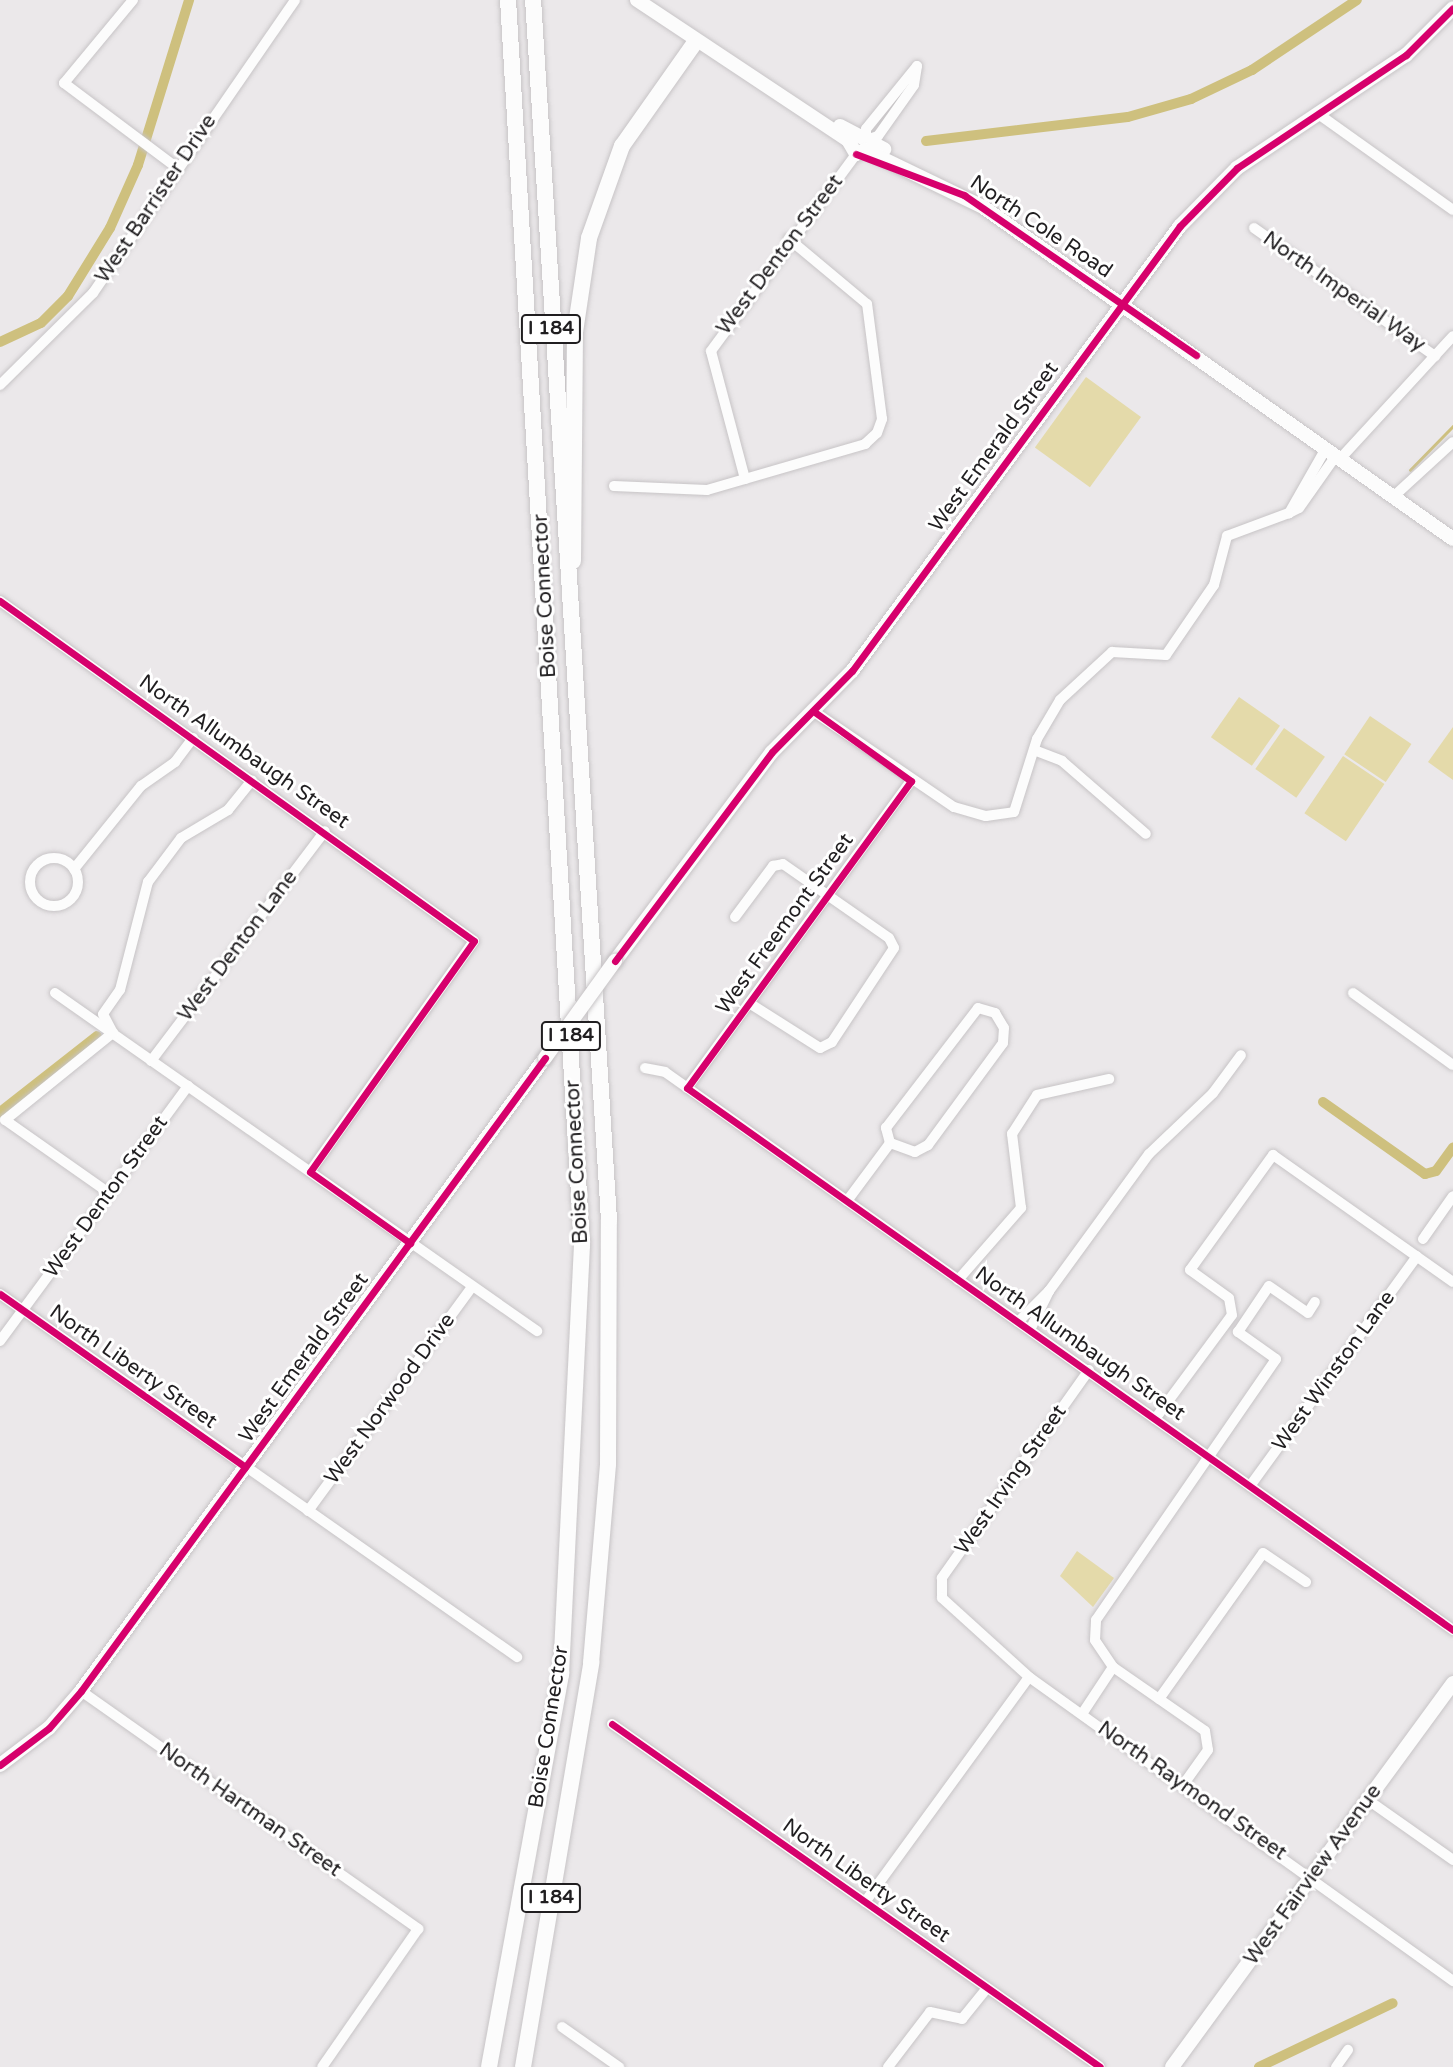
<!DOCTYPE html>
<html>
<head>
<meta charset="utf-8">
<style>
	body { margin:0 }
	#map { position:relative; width:1453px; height:2067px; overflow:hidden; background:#ebe8ea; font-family:"Varela Round",sans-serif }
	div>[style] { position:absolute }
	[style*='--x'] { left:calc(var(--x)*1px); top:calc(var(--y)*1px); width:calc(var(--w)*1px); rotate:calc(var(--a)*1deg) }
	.green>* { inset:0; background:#e4daaa; transform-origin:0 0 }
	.stream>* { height:2.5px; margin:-1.25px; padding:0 1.25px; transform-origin:1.25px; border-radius:1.25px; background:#cec07e }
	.canal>* { height:10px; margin:-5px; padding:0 5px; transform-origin:5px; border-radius:5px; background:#cec07e }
	.roads { filter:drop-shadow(0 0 2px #c7c4c6) drop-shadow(0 0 2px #c7c4c6) }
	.minor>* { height:10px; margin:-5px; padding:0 5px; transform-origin:5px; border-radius:5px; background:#fcfcfc }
	.minor>.ring { margin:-5px; padding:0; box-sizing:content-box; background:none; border:10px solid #fcfcfc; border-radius:50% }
	.major>* { height:14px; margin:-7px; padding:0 7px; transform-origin:7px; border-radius:7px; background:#fcfcfc }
	.highway>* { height:16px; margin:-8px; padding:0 8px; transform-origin:8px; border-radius:8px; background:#fcfcfc }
	.bridges { filter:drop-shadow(0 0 2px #c7c4c6) drop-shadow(0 0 2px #c7c4c6) }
	.major-bridge>* { height:14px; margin:-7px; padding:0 7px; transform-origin:7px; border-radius:7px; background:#fcfcfc }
	.cycleway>* { height:7px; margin:-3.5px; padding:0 3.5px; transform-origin:3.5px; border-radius:3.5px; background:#d6006c }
	span { translate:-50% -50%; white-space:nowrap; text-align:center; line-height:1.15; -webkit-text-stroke:6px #fff; paint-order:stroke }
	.shield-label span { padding:2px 5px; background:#fff; border:2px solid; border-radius:5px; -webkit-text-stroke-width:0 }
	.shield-label { font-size:19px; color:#201e20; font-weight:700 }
	.street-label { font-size:21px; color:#201e20 }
</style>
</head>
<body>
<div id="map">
	<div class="green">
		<div style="left:1086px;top:377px;width:68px;height:87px;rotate:36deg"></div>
		<div style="left:1239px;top:697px;width:50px;height:49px;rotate:35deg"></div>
		<div style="left:1370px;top:716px;width:50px;height:46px;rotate:34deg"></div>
		<div style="clip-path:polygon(1453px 727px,1453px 780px,1428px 762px)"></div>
		<div style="left:1284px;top:728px;width:50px;height:50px;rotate:35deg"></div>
		<div style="left:1343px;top:756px;width:50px;height:69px;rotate:34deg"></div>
		<div style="clip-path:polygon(1077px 1551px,1114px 1578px,1093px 1607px,1060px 1576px)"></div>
	</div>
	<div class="stream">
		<div style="--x:1410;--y:470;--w:62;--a:-45.7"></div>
	</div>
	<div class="canal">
		<div style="--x:926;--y:141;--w:203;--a:-6.8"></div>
		<div style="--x:1128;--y:117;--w:66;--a:-15.9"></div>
		<div style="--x:1191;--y:99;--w:68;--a:-25.4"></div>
		<div style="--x:1252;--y:70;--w:126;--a:-33.7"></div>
		<div style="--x:0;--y:342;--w:45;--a:-24.9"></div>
		<div style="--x:41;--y:323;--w:38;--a:-45"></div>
		<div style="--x:68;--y:296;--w:80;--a:-58.3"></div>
		<div style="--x:110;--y:228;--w:69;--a:-66"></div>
		<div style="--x:138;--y:165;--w:173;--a:-72.8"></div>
		<div style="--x:1323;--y:1102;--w:125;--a:35.2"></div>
		<div style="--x:1425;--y:1174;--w:11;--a:-15"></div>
		<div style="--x:1436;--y:1171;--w:29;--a:-54"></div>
		<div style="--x:0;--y:1112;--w:123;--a:-38.1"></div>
		<div style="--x:1259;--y:2067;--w:148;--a:-25.5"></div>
	</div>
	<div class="roads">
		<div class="minor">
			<div style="--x:133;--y:0;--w:108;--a:129.7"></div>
			<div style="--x:64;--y:83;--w:140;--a:36.9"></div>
			<div style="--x:917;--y:66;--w:19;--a:99"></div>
			<div style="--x:914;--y:85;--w:62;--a:125.2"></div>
			<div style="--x:878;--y:136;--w:13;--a:162"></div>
			<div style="--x:866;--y:140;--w:11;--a:-90"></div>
			<div style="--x:866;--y:129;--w:81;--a:-51"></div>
			<div style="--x:1317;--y:113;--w:167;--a:35.5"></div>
			<div style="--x:1254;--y:228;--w:222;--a:35.3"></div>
			<div style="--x:0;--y:385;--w:131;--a:-44.7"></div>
			<div style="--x:93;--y:293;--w:356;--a:-55.4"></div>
			<div style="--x:1325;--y:450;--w:73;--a:119.7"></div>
			<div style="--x:1289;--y:513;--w:11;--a:-27"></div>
			<div style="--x:1299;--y:508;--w:62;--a:-54.8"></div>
			<div style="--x:1339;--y:460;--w:168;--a:-47.4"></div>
			<div style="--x:745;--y:479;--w:132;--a:-104.9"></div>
			<div style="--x:711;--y:351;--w:245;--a:-53.6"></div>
			<div style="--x:614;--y:486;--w:93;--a:2.5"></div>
			<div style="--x:707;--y:490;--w:165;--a:-16.2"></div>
			<div style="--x:865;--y:444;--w:16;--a:-43"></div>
			<div style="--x:877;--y:433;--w:15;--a:-70"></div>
			<div style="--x:882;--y:419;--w:116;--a:-97.4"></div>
			<div style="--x:867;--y:304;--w:102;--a:-140.2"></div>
			<div style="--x:1393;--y:497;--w:81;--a:-42.5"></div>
			<div style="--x:0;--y:601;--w:583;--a:35.65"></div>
			<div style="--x:474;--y:941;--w:283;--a:125.4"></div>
			<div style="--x:816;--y:713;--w:167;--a:34.3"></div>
			<div style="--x:954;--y:807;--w:33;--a:16"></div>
			<div style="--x:986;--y:816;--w:28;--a:-8"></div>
			<div style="--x:1014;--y:812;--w:77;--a:-72.5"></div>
			<div style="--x:1037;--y:739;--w:45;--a:-59.5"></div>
			<div style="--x:1060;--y:700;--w:71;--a:-42.7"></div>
			<div style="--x:1112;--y:652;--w:54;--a:3.2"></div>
			<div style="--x:1166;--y:655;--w:85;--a:-55.6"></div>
			<div style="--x:1214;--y:585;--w:51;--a:-75.1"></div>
			<div style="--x:1227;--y:536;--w:66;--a:-20.4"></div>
			<div style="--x:1034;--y:750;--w:30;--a:21"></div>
			<div style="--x:1062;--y:761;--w:111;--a:41"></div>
			<div class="ring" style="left:30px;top:858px;width:38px;height:38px"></div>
			<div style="--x:74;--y:869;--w:107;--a:-51.1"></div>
			<div style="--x:141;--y:786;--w:42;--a:-35.2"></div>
			<div style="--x:175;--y:762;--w:30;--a:-53"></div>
			<div style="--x:735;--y:917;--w:64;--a:-53.3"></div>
			<div style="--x:773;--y:866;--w:10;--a:-11"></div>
			<div style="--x:783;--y:864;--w:129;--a:34.9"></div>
			<div style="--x:889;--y:938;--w:11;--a:63"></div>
			<div style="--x:894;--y:948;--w:113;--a:123.4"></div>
			<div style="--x:832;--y:1042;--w:13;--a:153"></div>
			<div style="--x:820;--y:1048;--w:84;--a:-147.6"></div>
			<div style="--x:55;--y:993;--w:589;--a:35.04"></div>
			<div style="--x:1353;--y:993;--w:123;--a:35.8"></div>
			<div style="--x:978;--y:1008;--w:18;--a:16"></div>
			<div style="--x:995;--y:1013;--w:17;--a:59"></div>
			<div style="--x:1004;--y:1028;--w:15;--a:94"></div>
			<div style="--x:1003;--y:1043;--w:127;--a:126.3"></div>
			<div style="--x:928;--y:1145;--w:15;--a:152"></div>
			<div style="--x:915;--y:1152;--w:27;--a:-160"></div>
			<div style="--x:890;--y:1143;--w:16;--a:-105"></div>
			<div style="--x:886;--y:1128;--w:151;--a:-52.5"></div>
			<div style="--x:151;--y:1061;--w:288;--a:-52.9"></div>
			<div style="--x:645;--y:1068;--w:20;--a:11"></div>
			<div style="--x:665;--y:1072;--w:966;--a:35.3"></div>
			<div style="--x:687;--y:1088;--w:380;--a:-53.9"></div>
			<div style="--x:109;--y:1193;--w:127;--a:-144.9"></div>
			<div style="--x:5;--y:1120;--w:139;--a:-38.9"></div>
			<div style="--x:113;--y:1033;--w:21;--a:-118"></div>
			<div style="--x:103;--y:1014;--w:29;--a:-55"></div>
			<div style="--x:120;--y:990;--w:112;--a:-75.5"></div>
			<div style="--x:148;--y:882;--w:55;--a:-53.1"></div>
			<div style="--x:181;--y:838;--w:55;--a:-30.8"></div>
			<div style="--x:228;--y:810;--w:38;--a:-51"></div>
			<div style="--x:847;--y:1201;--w:72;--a:-53.4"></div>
			<div style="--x:1423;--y:1239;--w:52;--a:-55.1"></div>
			<div style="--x:958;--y:1280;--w:96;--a:-48.8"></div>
			<div style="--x:1021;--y:1208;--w:75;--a:-96.9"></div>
			<div style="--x:1012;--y:1134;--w:46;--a:-57.3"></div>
			<div style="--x:1037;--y:1095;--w:74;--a:-12.5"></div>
			<div style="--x:1049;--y:1291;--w:170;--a:-53.9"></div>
			<div style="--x:1149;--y:1154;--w:88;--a:-43.6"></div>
			<div style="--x:1213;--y:1093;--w:47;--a:-53.6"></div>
			<div style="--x:0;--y:1294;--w:632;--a:35.07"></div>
			<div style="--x:1018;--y:1322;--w:44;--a:-45"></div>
			<div style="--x:1049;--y:1291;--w:43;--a:116"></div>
			<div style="--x:0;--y:1341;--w:317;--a:-53.6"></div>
			<div style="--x:1089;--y:1370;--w:255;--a:125.3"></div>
			<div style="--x:942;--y:1578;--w:20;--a:90"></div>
			<div style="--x:942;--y:1598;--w:118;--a:42.2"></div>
			<div style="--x:1029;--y:1677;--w:522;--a:35.64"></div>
			<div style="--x:1155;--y:1419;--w:129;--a:-53.5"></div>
			<div style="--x:1232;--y:1315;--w:17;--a:-100"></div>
			<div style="--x:1229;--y:1298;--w:48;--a:-144.3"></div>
			<div style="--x:1190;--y:1270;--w:142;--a:-54.2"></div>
			<div style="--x:1273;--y:1155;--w:220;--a:35.2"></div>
			<div style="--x:1250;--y:1486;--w:284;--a:-54"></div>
			<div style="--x:308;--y:1511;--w:278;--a:-53.8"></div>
			<div style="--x:1113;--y:1667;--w:112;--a:34.8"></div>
			<div style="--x:1205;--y:1731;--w:19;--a:81"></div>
			<div style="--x:1208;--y:1750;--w:43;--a:125.5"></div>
			<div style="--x:81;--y:1691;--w:413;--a:35.2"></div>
			<div style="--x:418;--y:1929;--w:168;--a:124.8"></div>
			<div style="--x:1159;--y:1699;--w:179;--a:-54.5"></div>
			<div style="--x:1263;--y:1553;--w:52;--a:34"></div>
			<div style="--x:1082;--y:1714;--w:56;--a:-56.6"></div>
			<div style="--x:1113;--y:1667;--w:32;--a:-124"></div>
			<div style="--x:1095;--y:1640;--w:20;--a:-87"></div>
			<div style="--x:1096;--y:1620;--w:317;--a:-55.4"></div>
			<div style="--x:1276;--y:1359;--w:47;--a:-144.6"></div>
			<div style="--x:1238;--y:1332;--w:55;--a:-56"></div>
			<div style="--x:1269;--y:1286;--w:47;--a:34.7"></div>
			<div style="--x:1308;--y:1313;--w:13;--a:-58"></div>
			<div style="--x:612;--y:1724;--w:596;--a:35.1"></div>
			<div style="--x:1368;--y:1800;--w:104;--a:35.2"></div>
			<div style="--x:865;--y:1902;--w:278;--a:-53.9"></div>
			<div style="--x:562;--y:2027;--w:70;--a:35.1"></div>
			<div style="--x:888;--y:2067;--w:69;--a:-52.6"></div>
			<div style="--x:930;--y:2012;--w:33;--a:12"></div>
			<div style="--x:962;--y:2019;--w:40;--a:-51"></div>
			<div style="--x:1336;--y:2067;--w:21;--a:-55"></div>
		</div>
		<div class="major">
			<div style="--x:637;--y:0;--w:253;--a:33.6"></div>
			<div style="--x:848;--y:140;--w:16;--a:60"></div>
			<div style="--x:840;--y:126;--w:50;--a:27.6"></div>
			<div style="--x:856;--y:154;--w:10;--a:-24"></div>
			<div style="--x:865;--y:150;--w:131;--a:25.8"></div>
			<div style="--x:983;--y:207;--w:575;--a:35.24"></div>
			<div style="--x:615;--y:961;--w:261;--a:-53.1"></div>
			<div style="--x:772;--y:752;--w:114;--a:-45.4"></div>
			<div style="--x:852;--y:671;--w:553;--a:-53.61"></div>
			<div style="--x:1180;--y:226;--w:81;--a:-45.5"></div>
			<div style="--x:1237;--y:168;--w:203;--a:-33.8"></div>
			<div style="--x:1406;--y:55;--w:66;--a:-45"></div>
			<div style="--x:0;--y:1765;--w:61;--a:-37.1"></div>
			<div style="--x:49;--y:1728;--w:49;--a:-49.1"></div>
			<div style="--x:81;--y:1691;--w:785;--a:-53.76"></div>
			<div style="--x:1172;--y:2067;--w:476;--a:-53.8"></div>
		</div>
		<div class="highway">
			<div style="--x:573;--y:561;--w:229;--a:-89.5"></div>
			<div style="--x:575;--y:332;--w:95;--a:-81.5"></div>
			<div style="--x:589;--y:238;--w:98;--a:-70.3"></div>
			<div style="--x:622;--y:146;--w:128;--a:-54.8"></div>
			<div style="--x:489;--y:2067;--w:400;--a:-79.6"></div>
			<div style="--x:561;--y:1674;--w:430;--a:-87.2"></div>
			<div style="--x:582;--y:1245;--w:1247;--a:-93.4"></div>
			<div style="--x:523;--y:2067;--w:410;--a:-80.4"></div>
			<div style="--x:591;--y:1663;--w:200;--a:-85.1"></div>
			<div style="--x:608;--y:1464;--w:244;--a:-89.8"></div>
			<div style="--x:609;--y:1220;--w:1222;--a:-93.56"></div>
		</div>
	</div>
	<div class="bridges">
		<div class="major-bridge">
			<div style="--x:545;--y:1058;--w:120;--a:-54.2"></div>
		</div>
	</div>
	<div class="cycleway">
		<div style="--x:856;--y:154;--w:116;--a:20.8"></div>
		<div style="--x:964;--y:195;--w:282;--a:34.6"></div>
		<div style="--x:0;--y:601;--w:583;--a:35.65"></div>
		<div style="--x:474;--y:941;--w:283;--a:125.4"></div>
		<div style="--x:310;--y:1172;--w:123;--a:35.4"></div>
		<div style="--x:816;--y:713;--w:117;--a:35.6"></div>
		<div style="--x:911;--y:781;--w:380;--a:126.1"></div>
		<div style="--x:687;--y:1088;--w:938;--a:35.28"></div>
		<div style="--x:615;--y:961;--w:261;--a:-53.1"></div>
		<div style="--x:772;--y:752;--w:114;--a:-45.4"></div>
		<div style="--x:852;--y:671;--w:553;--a:-53.61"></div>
		<div style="--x:1180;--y:226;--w:81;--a:-45.5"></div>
		<div style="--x:1237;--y:168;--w:203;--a:-33.8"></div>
		<div style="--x:1406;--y:55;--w:66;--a:-45"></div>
		<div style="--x:0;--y:1294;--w:300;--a:35.2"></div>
		<div style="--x:612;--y:1724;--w:596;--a:35.1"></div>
		<div style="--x:0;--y:1765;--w:61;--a:-37.1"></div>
		<div style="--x:49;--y:1728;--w:49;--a:-49.1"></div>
		<div style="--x:81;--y:1691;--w:785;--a:-53.76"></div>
	</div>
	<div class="shield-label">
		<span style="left:551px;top:329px">I 184</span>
		<span style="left:571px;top:1036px">I 184</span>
		<span style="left:551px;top:1898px">I 184</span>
	</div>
	<div class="street-label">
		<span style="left:156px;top:199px;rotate:-56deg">West Barrister Drive</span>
		<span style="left:1041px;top:227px;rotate:34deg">North Cole Road</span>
		<span style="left:780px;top:255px;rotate:-53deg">West Denton Street</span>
		<span style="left:1344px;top:292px;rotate:35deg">North Imperial Way</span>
		<span style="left:994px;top:447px;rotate:-54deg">West Emerald Street</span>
		<span style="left:545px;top:596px;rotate:-93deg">Boise Connector</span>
		<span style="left:244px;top:752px;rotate:35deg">North Allumbaugh Street</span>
		<span style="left:785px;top:924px;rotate:-54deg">West Freemont Street</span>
		<span style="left:238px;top:946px;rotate:-53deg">West Denton Lane</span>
		<span style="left:577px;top:1162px;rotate:-93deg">Boise Connector</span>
		<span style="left:106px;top:1197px;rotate:-54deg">West Denton Street</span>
		<span style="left:1080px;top:1344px;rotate:35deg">North Allumbaugh Street</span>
		<span style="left:304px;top:1358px;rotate:-54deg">West Emerald Street</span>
		<span style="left:133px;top:1367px;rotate:35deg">North Liberty Street</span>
		<span style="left:1334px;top:1371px;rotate:-54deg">West Winston Lane</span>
		<span style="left:390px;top:1399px;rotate:-54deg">West Norwood Drive</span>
		<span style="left:1011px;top:1480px;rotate:-55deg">West Irving Street</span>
		<span style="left:549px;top:1727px;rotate:-81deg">Boise Connector</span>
		<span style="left:1192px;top:1791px;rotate:35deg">North Raymond Street</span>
		<span style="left:250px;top:1810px;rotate:35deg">North Hartman Street</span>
		<span style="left:1313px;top:1875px;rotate:-54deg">West Fairview Avenue</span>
		<span style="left:866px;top:1881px;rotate:35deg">North Liberty Street</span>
	</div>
</div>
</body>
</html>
